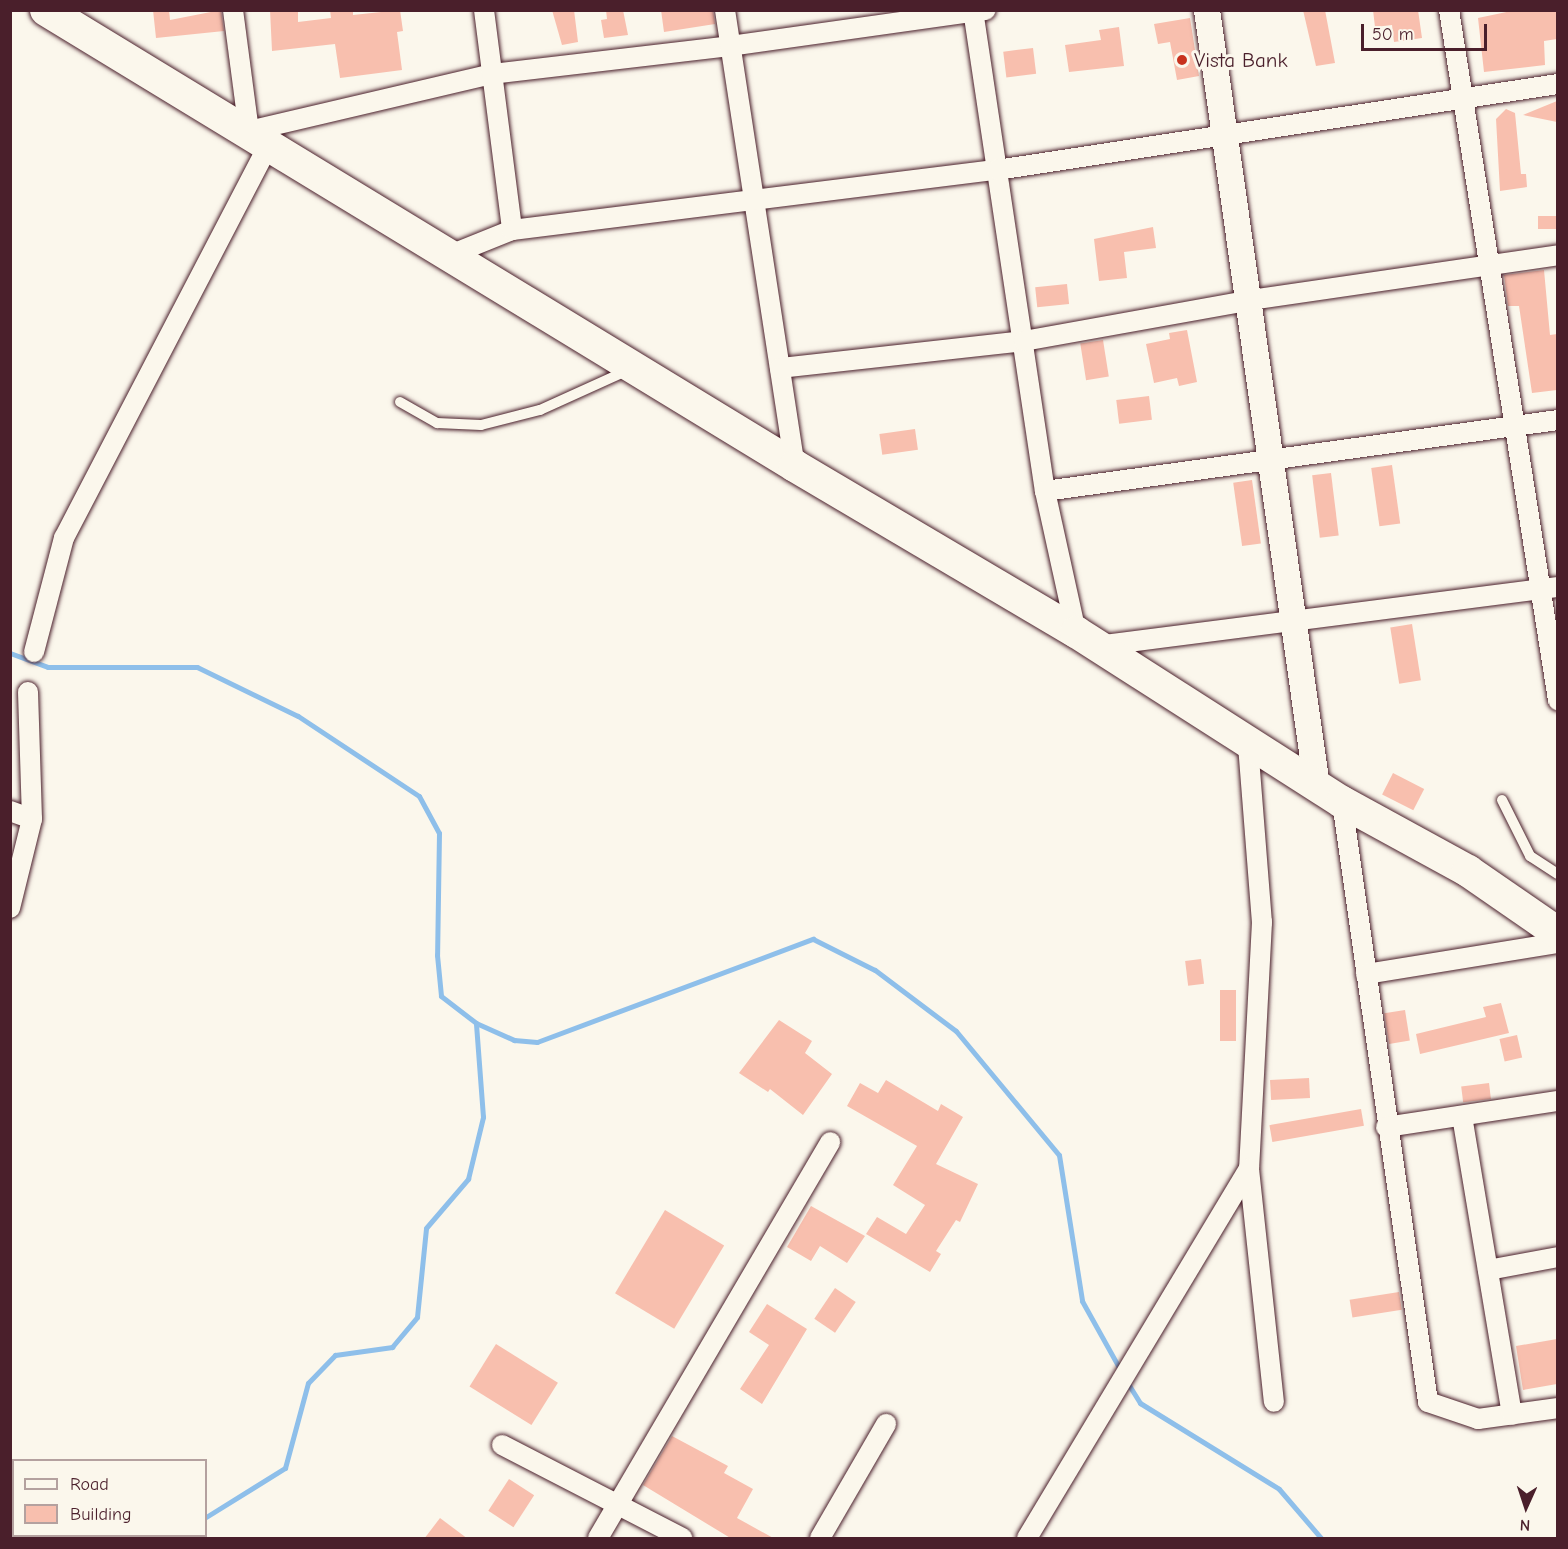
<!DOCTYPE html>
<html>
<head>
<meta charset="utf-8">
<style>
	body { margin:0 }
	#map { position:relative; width:1568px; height:1549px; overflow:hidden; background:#fbf7ec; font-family:"Comic Neue",sans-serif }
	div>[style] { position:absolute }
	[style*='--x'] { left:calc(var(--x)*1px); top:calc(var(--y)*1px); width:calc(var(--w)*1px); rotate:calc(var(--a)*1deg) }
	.stream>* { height:5px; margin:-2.5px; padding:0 2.5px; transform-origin:2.5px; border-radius:2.5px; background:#8ebfea }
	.building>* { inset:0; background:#f8bfae; transform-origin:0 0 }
	.roads { filter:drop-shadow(0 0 2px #4a1f2b) drop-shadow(0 0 2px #4a1f2b) }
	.service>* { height:10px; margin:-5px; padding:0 5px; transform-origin:5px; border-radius:5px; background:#fbf7ec }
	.minor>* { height:20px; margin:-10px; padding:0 10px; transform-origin:10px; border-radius:10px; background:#fbf7ec }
	.tertiary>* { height:26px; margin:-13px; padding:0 13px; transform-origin:13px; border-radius:13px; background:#fbf7ec }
	.primary>* { height:32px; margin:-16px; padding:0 16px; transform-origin:16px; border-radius:16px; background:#fbf7ec }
	.dots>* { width:16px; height:16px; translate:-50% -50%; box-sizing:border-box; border:3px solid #fbf7ec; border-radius:50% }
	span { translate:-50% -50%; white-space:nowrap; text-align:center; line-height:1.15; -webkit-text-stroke:6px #fbf7ec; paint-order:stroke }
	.poi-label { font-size:21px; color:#4a1f2b }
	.left { translate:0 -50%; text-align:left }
	.frame { position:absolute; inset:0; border:12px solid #4a1f2b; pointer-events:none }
	.legend { position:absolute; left:12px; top:1459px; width:195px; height:78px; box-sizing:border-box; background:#fbf7ec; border:2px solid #b4a19f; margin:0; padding:8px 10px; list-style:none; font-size:18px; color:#4a1f2b }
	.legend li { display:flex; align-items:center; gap:12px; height:30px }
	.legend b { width:30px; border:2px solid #b4a19f }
	.north { position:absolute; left:1496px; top:1477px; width:60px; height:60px; -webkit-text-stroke:4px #fbf7ec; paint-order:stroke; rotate:183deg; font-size:16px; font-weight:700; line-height:24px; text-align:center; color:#4a1f2b }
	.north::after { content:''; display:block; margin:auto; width:21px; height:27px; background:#4a1f2b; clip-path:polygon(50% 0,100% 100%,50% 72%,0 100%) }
	.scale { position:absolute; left:1361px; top:24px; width:126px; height:27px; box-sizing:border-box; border:3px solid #4a1f2b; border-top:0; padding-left:8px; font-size:18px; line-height:21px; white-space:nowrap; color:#4a1f2b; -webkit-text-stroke:4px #fbf7ec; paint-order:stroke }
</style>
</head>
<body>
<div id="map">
	<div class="stream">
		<div style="--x:10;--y:653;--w:40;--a:20.2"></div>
		<div style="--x:48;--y:667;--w:149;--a:0"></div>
		<div style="--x:197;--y:667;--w:112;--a:25.9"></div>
		<div style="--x:298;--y:716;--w:145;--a:33.5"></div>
		<div style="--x:419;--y:796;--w:42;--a:61.6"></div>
		<div style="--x:439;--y:833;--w:122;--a:90.9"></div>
		<div style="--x:437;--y:955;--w:41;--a:84.4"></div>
		<div style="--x:441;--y:996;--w:44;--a:37.6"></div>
		<div style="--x:476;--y:1023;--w:42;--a:24.1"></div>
		<div style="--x:514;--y:1040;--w:23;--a:5"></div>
		<div style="--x:537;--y:1042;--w:295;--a:-20.5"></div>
		<div style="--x:813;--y:939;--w:69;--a:26.6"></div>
		<div style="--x:875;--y:970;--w:101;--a:37"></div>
		<div style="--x:956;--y:1031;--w:161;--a:50.3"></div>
		<div style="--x:1059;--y:1155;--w:148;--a:81"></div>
		<div style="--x:1082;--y:1301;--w:80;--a:60.9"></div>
		<div style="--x:1127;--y:1382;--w:25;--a:58"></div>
		<div style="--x:1140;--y:1403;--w:163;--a:31.7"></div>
		<div style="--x:1279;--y:1489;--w:65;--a:49.4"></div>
		<div style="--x:206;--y:1517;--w:93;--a:-31.8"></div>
		<div style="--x:285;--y:1468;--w:88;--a:-74.9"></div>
		<div style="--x:308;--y:1383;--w:39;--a:-46"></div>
		<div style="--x:335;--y:1355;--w:58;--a:-8"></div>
		<div style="--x:392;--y:1347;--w:39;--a:-50"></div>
		<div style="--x:417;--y:1317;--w:89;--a:-84.2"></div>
		<div style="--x:426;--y:1228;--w:65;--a:-49.4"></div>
		<div style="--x:468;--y:1179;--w:64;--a:-76.4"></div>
		<div style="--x:483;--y:1117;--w:94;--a:-94.3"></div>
		<div style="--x:171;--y:1538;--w:4;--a:-27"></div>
	</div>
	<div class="building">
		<div style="clip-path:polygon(153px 10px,169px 10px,170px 20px,221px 10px,224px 31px,156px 38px)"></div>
		<div style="clip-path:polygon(270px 10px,298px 10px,298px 22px,331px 18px,330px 10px,353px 10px,353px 15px,400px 10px,403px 31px,397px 32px,402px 70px,340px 78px,335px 44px,272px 51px)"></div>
		<div style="clip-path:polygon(552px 10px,574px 10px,578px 42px,562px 45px)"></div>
		<div style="clip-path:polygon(606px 10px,623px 10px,628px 35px,604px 38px,601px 20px,607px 19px)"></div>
		<div style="clip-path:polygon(661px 10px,713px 10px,715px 24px,664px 32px)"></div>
		<div style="clip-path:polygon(1303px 10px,1325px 10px,1335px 63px,1316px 66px)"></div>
		<div style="clip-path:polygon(1373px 10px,1418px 10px,1422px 38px,1394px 42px,1392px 25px,1375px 27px)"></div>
		<div style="clip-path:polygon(1516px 10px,1556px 10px,1557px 39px,1544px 41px,1545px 65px,1484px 72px,1478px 18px)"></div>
		<div style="clip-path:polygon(1190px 18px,1199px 76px,1177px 80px,1170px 42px,1158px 44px,1154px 24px)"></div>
		<div style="clip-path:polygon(1119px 27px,1124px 66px,1069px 72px,1065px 45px,1101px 40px,1099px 30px)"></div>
		<div style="left:1033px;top:48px;width:26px;height:30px;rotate:83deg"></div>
		<div style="clip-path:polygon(1557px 101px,1557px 122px,1523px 115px)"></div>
		<div style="clip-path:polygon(1506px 109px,1515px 113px,1521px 174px,1526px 174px,1527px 187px,1500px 191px,1496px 119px)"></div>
		<div style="left:1557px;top:216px;width:13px;height:19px;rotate:90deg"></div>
		<div style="clip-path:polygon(1153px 227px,1156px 248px,1124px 252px,1127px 278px,1099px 281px,1094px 239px)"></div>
		<div style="clip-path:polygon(1544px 270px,1550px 335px,1557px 334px,1557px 390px,1532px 393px,1519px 306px,1508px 306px,1504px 275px)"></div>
		<div style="left:1067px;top:284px;width:20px;height:32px;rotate:84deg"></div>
		<div style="clip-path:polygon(1187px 330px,1197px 382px,1179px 386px,1177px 378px,1154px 383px,1146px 344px,1170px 339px,1169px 333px)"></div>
		<div style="left:1103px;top:340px;width:37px;height:23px;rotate:81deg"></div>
		<div style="left:1149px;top:396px;width:24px;height:33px;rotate:83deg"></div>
		<div style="left:915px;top:429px;width:21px;height:36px;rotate:82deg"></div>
		<div style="left:1392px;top:465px;width:59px;height:21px;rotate:82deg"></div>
		<div style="left:1331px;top:473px;width:63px;height:19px;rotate:83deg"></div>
		<div style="left:1252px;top:480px;width:64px;height:19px;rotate:82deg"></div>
		<div style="left:1412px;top:624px;width:57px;height:22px;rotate:81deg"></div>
		<div style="left:1393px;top:773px;width:35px;height:24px;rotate:27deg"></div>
		<div style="left:1201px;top:959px;width:25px;height:16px;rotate:83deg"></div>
		<div style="left:1220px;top:990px;width:16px;height:51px"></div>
		<div style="clip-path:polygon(1501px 1003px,1509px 1033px,1420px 1054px,1416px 1034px,1486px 1017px,1483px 1007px)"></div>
		<div style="left:1405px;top:1010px;width:31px;height:21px;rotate:81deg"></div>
		<div style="clip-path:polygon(779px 1020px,812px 1041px,805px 1053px,832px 1074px,803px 1115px,770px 1089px,768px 1092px,739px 1073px)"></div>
		<div style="left:1517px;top:1035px;width:23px;height:18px;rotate:77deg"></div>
		<div style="left:1309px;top:1078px;width:20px;height:39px;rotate:87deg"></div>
		<div style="clip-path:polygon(886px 1080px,938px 1111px,941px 1104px,963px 1117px,936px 1164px,978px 1184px,960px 1222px,956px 1220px,936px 1251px,941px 1254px,930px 1272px,866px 1234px,877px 1217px,906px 1234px,925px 1205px,893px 1185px,917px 1146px,847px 1106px,860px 1083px,878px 1093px)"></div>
		<div style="left:1489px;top:1083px;width:16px;height:28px;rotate:83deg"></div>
		<div style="left:1361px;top:1109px;width:17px;height:93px;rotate:80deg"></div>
		<div style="clip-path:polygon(811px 1206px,865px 1236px,847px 1263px,820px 1246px,811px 1261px,787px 1247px)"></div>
		<div style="left:665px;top:1210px;width:69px;height:97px;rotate:31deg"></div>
		<div style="left:835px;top:1288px;width:25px;height:37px;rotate:34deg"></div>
		<div style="left:1399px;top:1292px;width:18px;height:50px;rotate:81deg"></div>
		<div style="clip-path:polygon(767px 1304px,807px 1329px,762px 1404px,740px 1389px,769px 1345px,749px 1332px)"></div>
		<div style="clip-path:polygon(1557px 1339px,1557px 1384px,1523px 1390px,1516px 1346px)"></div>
		<div style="left:496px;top:1344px;width:73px;height:50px;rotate:32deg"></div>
		<div style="clip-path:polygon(672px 1436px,728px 1466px,724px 1473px,753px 1489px,737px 1518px,775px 1539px,732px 1539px,643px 1485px)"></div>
		<div style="left:509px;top:1479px;width:30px;height:38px;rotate:33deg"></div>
		<div style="clip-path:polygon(440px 1518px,468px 1539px,424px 1539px)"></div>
	</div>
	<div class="roads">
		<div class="service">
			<div style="--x:400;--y:402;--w:43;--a:29.6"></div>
			<div style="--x:437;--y:423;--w:44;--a:2.6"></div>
			<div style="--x:481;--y:425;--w:61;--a:-14.3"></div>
			<div style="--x:540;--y:410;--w:97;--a:-24.4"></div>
			<div style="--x:1502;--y:800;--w:63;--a:63.4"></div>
			<div style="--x:1530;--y:856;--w:33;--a:33"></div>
		</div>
		<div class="minor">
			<div style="--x:233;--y:10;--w:122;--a:82.5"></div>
			<div style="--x:249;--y:131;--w:250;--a:-13.2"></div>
			<div style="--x:492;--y:74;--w:240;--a:-6.7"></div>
			<div style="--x:730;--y:46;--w:258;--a:-8"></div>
			<div style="--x:484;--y:10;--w:222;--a:82.7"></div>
			<div style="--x:725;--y:10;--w:461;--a:81.3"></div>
			<div style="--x:973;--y:10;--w:486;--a:81.5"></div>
			<div style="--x:1045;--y:491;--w:144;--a:77.6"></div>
			<div style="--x:1449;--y:10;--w:699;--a:81.02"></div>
			<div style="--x:450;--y:255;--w:67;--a:-22"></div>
			<div style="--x:512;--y:230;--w:489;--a:-7.1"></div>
			<div style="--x:997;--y:170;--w:568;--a:-8.72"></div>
			<div style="--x:780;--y:368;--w:245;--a:-6.3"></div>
			<div style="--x:1024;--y:341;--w:231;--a:-10.2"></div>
			<div style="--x:1251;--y:300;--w:310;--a:-8.3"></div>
			<div style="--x:1045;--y:491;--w:518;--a:-7.88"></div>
			<div style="--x:1097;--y:646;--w:465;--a:-7.3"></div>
			<div style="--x:34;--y:652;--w:118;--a:-75.3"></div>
			<div style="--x:64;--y:538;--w:444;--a:-62.5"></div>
			<div style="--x:1248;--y:745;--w:178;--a:85.5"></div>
			<div style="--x:1262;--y:922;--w:247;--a:93"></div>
			<div style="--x:1249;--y:1169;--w:234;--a:83.9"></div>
			<div style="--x:1342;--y:802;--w:606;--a:81.84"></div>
			<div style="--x:1428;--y:1402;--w:53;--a:18.8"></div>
			<div style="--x:1478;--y:1419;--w:81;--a:-7.8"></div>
			<div style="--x:10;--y:811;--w:23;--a:20"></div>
			<div style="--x:10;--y:908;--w:92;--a:-76.1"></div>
			<div style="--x:32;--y:819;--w:127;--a:-91.8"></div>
			<div style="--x:1366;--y:974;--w:194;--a:-9.2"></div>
			<div style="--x:1462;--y:1116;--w:303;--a:80.5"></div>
			<div style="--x:1386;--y:1127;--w:174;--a:-8.6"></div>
			<div style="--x:1488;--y:1270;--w:71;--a:-10.5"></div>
			<div style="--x:502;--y:1445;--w:203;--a:27.3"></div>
			<div style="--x:598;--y:1538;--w:459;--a:-59.6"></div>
			<div style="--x:820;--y:1538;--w:132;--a:-59.9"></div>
			<div style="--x:1027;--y:1538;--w:431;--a:-59"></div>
		</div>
		<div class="tertiary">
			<div style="--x:1207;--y:10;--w:785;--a:81.94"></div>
		</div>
		<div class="primary">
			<div style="--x:46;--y:10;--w:877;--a:31.33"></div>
			<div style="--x:795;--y:466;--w:326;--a:30.6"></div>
			<div style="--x:1076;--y:632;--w:316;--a:32.6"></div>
			<div style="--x:1342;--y:802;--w:144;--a:28.7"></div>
			<div style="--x:1468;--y:871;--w:109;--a:34.6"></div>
		</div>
	</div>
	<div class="dots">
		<div style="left:1182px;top:60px;background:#c8321e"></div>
	</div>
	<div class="poi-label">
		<span class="left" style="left:1194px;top:60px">Vista Bank</span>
	</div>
	<div class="frame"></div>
	<ul class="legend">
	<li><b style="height:8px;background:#fbf7ec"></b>Road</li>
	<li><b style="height:16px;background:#f8bfae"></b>Building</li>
	</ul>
	<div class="north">N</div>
	<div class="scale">50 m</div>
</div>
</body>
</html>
